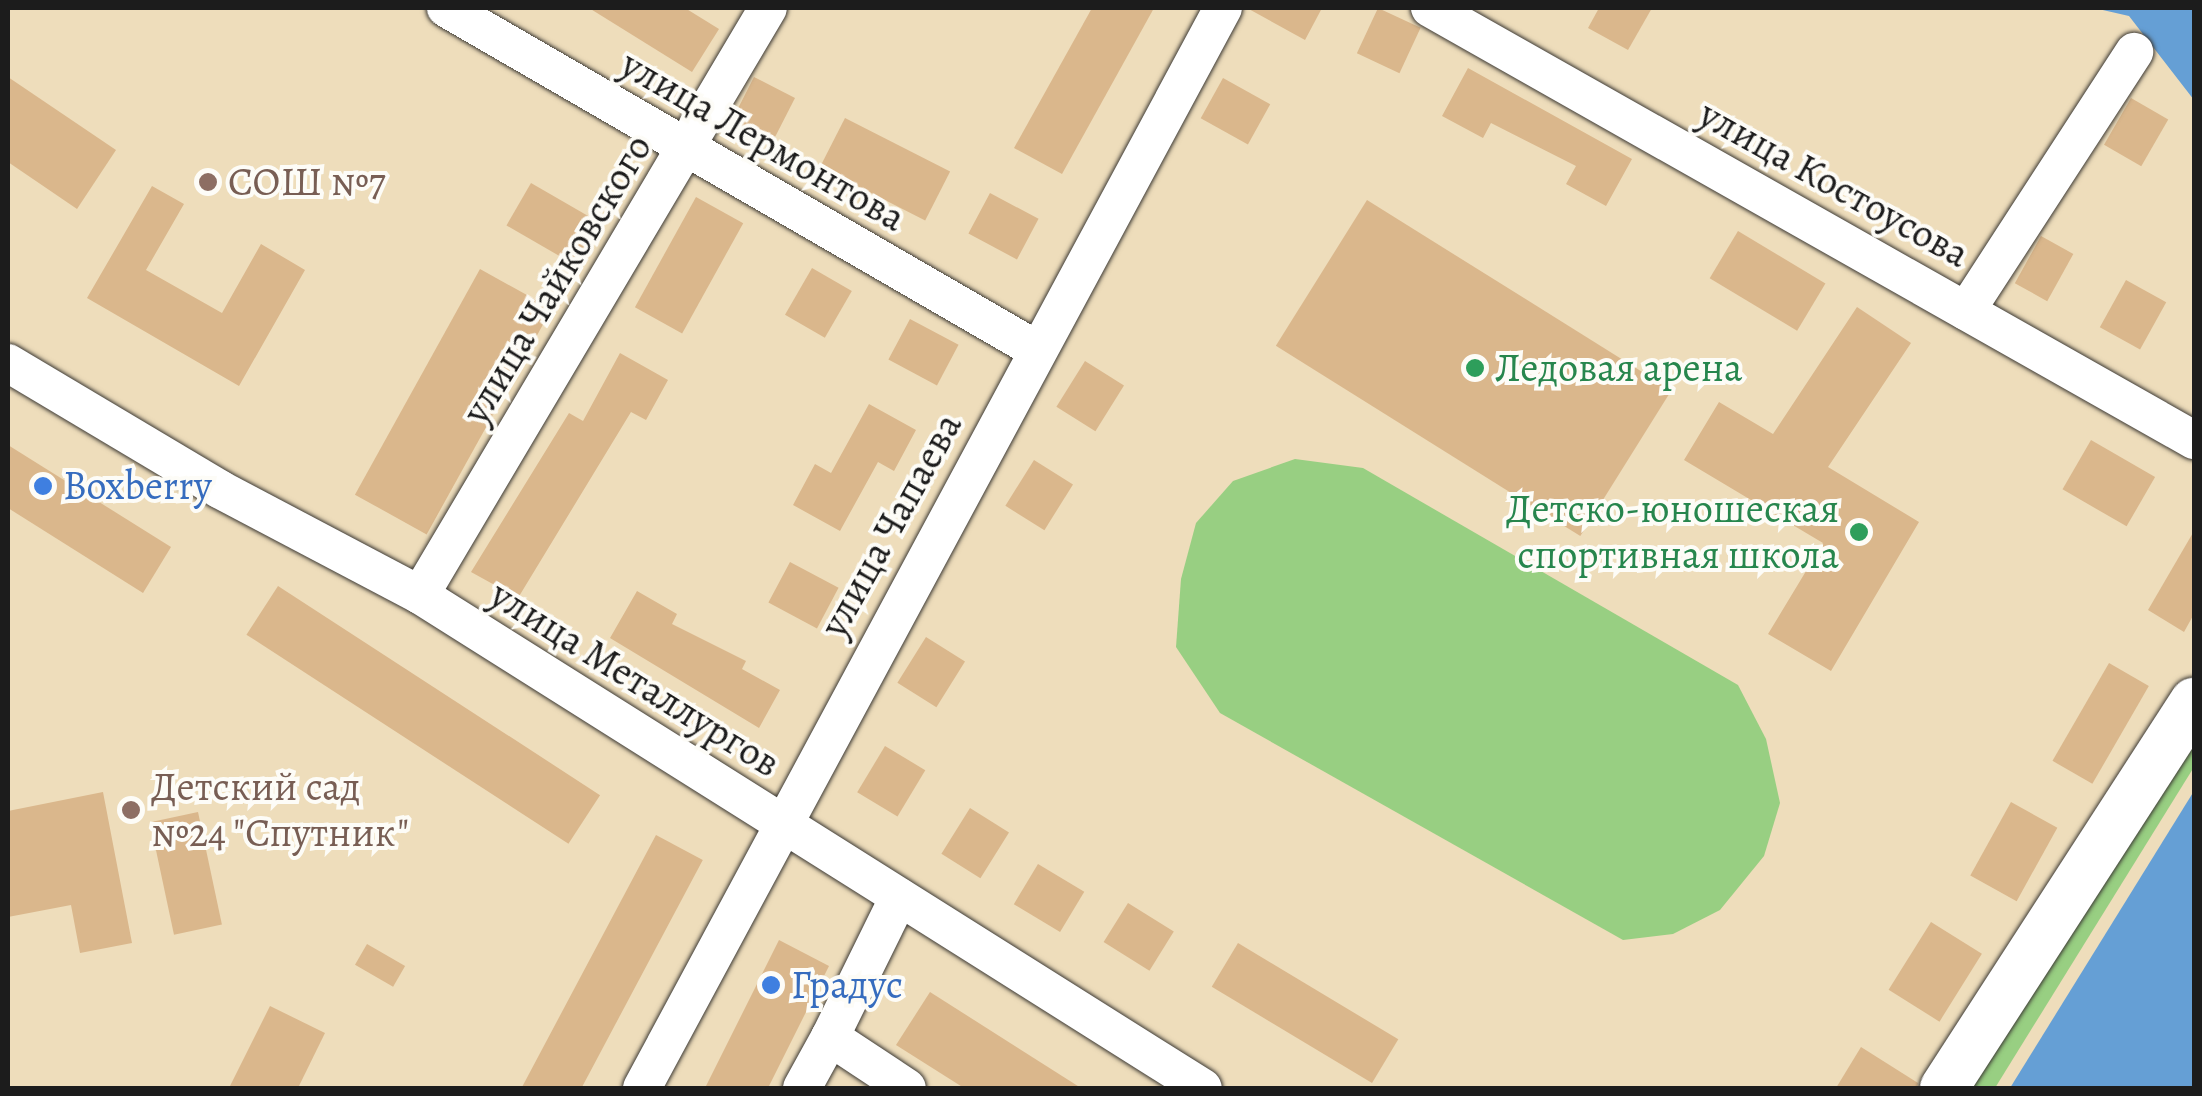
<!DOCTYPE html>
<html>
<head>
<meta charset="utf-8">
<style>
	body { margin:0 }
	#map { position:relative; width:2202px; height:1096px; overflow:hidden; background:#edb; font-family:Alegreya,serif }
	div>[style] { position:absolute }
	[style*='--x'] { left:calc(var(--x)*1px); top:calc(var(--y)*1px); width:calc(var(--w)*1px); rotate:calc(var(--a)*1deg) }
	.green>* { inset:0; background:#98cf82 }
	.water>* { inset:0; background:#659fd5 }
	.building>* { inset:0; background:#dab78c; transform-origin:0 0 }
	.roads { filter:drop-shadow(0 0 2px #3c3934) drop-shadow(0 0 2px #3c3934) }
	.minor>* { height:38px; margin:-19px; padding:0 19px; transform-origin:19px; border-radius:19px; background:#fff }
	.major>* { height:48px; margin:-24px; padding:0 24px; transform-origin:24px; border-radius:24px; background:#fff }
	.dots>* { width:28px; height:28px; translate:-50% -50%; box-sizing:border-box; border:5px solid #fdfcf7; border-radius:50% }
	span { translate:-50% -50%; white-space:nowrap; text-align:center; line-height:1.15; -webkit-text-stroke:8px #fdfcf7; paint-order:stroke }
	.street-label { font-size:40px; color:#1c1c1c }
	.education-label { font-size:40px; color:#785e54 }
	.left { translate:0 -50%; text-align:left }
	.leisure-label { font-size:40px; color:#27864d }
	.right { translate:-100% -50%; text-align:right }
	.shop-label { font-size:40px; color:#366cbe }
	.frame { position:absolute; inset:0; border:10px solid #1c1c1c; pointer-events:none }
</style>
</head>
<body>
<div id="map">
	<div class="green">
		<div style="clip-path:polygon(1295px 459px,1363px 468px,1738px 685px,1766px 739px,1780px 803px,1764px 856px,1720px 910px,1673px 934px,1623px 940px,1220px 713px,1176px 647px,1181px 579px,1196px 523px,1233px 481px)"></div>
		<div style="clip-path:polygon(2194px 737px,2194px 767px,1995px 1088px,1967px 1088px)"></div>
	</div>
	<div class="water">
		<div style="clip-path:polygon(2094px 8px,2194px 8px,2194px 100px,2129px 16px)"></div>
		<div style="clip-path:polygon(2194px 791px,2194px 1088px,2010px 1088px)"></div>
	</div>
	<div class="building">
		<div style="clip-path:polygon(589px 8px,685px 8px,719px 29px,692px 72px)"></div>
		<div style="clip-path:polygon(1092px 8px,1154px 8px,1062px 174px,1014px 148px)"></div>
		<div style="clip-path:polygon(1247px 8px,1322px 8px,1305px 40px)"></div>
		<div style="left:1378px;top:8px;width:47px;height:50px;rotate:25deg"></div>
		<div style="clip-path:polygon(1599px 8px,1652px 8px,1628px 50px,1588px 28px)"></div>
		<div style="clip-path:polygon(1468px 68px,1632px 159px,1606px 206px,1566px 184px,1576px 166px,1491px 123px,1483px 138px,1442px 116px)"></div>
		<div style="clip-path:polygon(8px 77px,116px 150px,77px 209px,8px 162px)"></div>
		<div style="left:754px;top:77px;width:46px;height:54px;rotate:27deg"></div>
		<div style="left:1223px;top:78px;width:54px;height:46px;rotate:29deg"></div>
		<div style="left:2131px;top:98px;width:43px;height:54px;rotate:30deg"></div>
		<div style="left:845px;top:118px;width:118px;height:55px;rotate:27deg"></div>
		<div style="left:531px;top:183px;width:83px;height:49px;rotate:30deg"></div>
		<div style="clip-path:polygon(152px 186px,184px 204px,146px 270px,222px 313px,261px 244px,305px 270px,239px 386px,87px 298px)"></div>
		<div style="left:990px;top:193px;width:55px;height:46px;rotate:28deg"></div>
		<div style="left:696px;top:197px;width:54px;height:126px;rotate:29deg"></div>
		<div style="left:1367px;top:200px;width:359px;height:172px;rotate:32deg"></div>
		<div style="left:1738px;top:231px;width:102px;height:55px;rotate:31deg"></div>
		<div style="left:2041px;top:236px;width:37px;height:54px;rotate:29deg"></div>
		<div style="left:812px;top:268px;width:46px;height:54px;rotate:30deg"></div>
		<div style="left:480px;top:269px;width:82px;height:258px;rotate:29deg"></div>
		<div style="left:2126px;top:280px;width:46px;height:54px;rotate:29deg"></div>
		<div style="clip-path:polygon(1857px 307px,1911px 343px,1828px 467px,1919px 522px,1831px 671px,1768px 634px,1823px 543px,1684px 460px,1719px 402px,1773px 434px)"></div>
		<div style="left:910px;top:319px;width:55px;height:46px;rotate:28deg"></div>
		<div style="clip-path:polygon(620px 353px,668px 380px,646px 420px,631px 412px,518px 598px,471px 572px,569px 413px,583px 421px)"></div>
		<div style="left:1085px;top:361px;width:46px;height:54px;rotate:32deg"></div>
		<div style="clip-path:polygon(869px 404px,916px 430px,894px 471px,878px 462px,840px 531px,793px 505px,815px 464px,831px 473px)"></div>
		<div style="left:2091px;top:440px;width:74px;height:57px;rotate:30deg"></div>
		<div style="clip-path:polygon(8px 445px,171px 547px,143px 593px,8px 508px)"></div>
		<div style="left:1034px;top:460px;width:46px;height:54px;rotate:32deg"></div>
		<div style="clip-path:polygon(2194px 531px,2194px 614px,2184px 632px,2148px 610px)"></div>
		<div style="left:790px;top:562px;width:55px;height:46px;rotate:28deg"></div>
		<div style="left:278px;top:586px;width:384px;height:58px;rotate:33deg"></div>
		<div style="clip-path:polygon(637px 591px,677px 614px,672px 624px,746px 661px,742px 669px,780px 690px,759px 728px,610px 638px)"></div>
		<div style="left:926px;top:637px;width:46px;height:54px;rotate:32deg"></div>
		<div style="left:2109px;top:663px;width:46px;height:113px;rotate:30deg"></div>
		<div style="left:885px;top:746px;width:47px;height:54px;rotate:31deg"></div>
		<div style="clip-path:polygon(103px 792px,132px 943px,80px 953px,71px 905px,8px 917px,8px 811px)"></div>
		<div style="left:2011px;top:802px;width:53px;height:84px;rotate:29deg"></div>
		<div style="left:970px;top:808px;width:46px;height:54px;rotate:32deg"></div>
		<div style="left:198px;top:812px;width:115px;height:49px;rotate:78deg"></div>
		<div style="left:656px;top:835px;width:53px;height:289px;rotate:28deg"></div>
		<div style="left:1038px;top:864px;width:54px;height:47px;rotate:31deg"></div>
		<div style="left:1128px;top:903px;width:54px;height:46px;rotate:32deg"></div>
		<div style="left:1931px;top:922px;width:60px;height:80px;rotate:32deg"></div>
		<div style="clip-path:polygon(779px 940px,829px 966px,768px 1088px,705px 1088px)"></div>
		<div style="left:1238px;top:943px;width:187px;height:51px;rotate:31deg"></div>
		<div style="left:367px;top:944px;width:44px;height:24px;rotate:30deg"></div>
		<div style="clip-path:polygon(930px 992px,1081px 1088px,964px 1088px,896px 1045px)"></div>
		<div style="clip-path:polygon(270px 1006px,325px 1033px,298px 1088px,229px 1088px)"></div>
		<div style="clip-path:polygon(1861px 1047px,1918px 1083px,1917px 1088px,1836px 1088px)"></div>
	</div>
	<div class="roads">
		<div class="minor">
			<div style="--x:446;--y:8;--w:683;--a:30.06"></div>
			<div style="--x:1430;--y:8;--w:878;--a:29.49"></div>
			<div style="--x:1966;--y:311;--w:309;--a:-57"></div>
			<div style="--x:8;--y:363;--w:246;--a:30.8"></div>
			<div style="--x:219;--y:489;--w:227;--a:27.8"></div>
			<div style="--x:420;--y:595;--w:925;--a:32.2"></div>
			<div style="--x:420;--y:595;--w:682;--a:-59.34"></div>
			<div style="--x:899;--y:897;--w:156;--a:116.2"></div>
			<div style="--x:830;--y:1037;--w:92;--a:33.5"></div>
			<div style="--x:642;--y:1088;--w:1226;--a:-61.72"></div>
			<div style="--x:802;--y:1088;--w:58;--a:-61.2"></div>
		</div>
		<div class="major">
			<div style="--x:1944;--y:1088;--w:460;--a:-57.1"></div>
		</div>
	</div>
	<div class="dots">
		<div style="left:208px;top:182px;background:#8d6e63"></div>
		<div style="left:1475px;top:368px;background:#2e9e5b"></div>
		<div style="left:43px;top:486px;background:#3f7fe0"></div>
		<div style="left:1859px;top:532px;background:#2e9e5b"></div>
		<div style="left:131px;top:810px;background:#8d6e63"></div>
		<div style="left:771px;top:985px;background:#3f7fe0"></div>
	</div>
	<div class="street-label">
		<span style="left:763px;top:141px;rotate:30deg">улица Лермонтова</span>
		<span style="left:1834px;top:184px;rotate:29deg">улица Костоусова</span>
		<span style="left:557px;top:279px;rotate:-59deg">улица Чайковского</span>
		<span style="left:891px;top:525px;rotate:-61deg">улица Чапаева</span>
		<span style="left:635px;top:679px;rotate:32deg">улица Металлургов</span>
	</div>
	<div class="education-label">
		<span class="left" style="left:228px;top:182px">СОШ №7</span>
		<span class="left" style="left:151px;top:810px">Детский сад<br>№24 "Спутник"</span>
	</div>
	<div class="leisure-label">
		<span class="left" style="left:1495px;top:368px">Ледовая арена</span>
		<span class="right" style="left:1839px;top:532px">Детско-юношеская<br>спортивная школа</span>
	</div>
	<div class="shop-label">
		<span class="left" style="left:63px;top:486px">Boxberry</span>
		<span class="left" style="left:791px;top:985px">Градус</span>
	</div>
	<div class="frame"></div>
</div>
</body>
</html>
